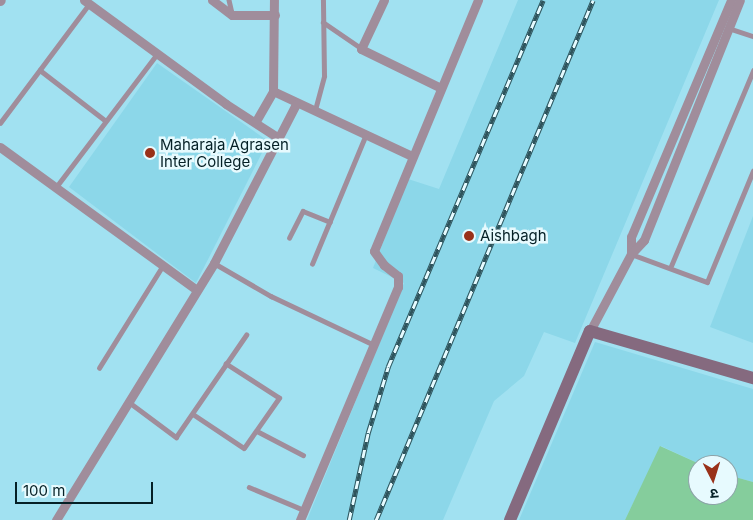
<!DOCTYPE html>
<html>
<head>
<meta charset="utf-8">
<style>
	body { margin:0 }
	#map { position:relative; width:753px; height:520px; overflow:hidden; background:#a1e1f1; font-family:Inter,"Noto Sans Devanagari",sans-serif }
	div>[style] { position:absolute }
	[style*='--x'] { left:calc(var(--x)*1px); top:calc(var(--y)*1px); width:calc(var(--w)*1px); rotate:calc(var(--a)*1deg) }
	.built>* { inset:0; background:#8cd7e9 }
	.green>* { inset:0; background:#85cd9c }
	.lane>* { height:4.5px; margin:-2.25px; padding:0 2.25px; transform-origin:2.25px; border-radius:2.25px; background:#a08d9b }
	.street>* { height:9px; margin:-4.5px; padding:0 4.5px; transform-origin:4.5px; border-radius:4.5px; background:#a08d9b }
	.secondary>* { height:12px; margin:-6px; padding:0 6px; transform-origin:6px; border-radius:6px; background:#856a7f }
	.rail>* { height:4.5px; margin-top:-2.25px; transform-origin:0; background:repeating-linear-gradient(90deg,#e7fafe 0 8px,#2f545c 0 16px); box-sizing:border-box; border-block:1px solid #2f545c }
	.dots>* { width:14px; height:14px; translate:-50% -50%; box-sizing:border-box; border:2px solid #e7fafe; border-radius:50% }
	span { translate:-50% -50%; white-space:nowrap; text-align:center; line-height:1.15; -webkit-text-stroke:5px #e7fafe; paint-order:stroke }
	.poi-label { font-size:15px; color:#052026 }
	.left { translate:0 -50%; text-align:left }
	.north { position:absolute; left:688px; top:455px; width:50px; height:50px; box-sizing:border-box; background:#e7fafe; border:1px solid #8da3a8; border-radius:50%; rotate:175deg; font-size:14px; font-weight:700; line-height:20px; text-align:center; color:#052026 }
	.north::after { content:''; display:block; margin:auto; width:18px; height:22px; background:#993119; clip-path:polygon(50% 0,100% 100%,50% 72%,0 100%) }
	.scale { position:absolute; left:15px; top:482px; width:138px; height:22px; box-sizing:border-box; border:2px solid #052026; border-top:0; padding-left:6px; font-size:15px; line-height:18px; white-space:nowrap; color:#052026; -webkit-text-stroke:4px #e7fafe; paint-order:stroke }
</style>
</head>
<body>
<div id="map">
	<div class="built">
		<div style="clip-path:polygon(518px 0,719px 0,575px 343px,544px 332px,524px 376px,494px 401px,443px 520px,307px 520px,404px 283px,373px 268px,408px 179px,439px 189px)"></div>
		<div style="clip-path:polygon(157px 63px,268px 141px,196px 283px,69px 187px)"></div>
		<div style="clip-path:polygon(753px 216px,753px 343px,710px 327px)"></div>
		<div style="clip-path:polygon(595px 342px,753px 389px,753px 482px,728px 475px,728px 465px,702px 465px,661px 446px,625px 520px,519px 520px)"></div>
	</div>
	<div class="green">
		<div style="clip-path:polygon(660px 446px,702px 465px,698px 465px,698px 495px,728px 495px,728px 475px,753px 482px,753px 520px,625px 520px)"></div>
	</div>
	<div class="lane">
		<div style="--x:229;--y:0;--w:13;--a:77"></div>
		<div style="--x:323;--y:22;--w:46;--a:34.4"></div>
		<div style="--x:728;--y:28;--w:26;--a:18"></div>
		<div style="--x:40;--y:70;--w:83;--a:37.7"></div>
		<div style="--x:315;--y:110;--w:35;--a:-75"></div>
		<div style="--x:324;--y:76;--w:76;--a:-90.8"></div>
		<div style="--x:0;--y:123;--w:149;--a:-53.2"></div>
		<div style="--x:56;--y:187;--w:167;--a:-52.8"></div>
		<div style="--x:289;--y:238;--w:30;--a:-63"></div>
		<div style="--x:303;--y:211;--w:29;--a:22"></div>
		<div style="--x:631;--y:254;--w:81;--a:20.2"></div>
		<div style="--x:707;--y:282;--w:120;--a:-67.5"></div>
		<div style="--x:214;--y:263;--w:66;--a:30.1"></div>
		<div style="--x:271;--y:296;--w:114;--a:25.4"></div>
		<div style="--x:312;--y:264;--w:141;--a:-67.4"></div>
		<div style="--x:671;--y:266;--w:212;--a:-67.2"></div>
		<div style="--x:99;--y:368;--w:121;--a:-58.1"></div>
		<div style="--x:129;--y:402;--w:59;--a:36.7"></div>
		<div style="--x:176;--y:437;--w:124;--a:-55.5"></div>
		<div style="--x:193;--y:414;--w:61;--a:33.7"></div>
		<div style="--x:244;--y:448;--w:61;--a:-55"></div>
		<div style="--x:279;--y:398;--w:63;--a:-147.3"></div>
		<div style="--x:257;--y:431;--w:52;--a:27.6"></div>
		<div style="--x:249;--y:487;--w:60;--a:22.7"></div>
	</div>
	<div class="street">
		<div style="--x:84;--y:0;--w:176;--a:36.2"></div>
		<div style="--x:226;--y:104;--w:61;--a:32.9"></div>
		<div style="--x:212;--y:0;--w:25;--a:37"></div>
		<div style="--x:232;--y:15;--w:43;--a:0"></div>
		<div style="--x:384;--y:0;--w:54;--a:115.1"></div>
		<div style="--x:361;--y:49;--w:89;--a:26"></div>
		<div style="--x:0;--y:1;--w:1;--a:-45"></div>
		<div style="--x:273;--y:91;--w:153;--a:25.1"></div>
		<div style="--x:256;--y:121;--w:34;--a:-60"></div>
		<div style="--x:273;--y:91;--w:91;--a:-89.4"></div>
		<div style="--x:0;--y:147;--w:243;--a:36"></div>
		<div style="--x:631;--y:254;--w:17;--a:-90"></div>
		<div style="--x:631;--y:237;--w:257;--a:-67.1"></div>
		<div style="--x:590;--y:331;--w:87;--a:-62"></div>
		<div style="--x:631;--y:254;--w:19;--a:-47"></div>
		<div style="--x:644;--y:240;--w:258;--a:-68.2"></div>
		<div style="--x:56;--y:520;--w:302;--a:-58.4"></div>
		<div style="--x:214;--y:263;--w:179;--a:-62.7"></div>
		<div style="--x:300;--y:520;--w:253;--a:-67.2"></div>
		<div style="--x:398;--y:287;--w:11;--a:-90"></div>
		<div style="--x:398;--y:276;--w:18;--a:-142"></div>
		<div style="--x:384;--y:265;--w:17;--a:-126"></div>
		<div style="--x:374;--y:251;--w:272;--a:-67.5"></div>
	</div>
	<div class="secondary">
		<div style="--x:510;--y:520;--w:205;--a:-67.1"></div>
		<div style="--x:590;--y:331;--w:170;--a:16.1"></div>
	</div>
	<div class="rail">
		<div style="--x:349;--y:520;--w:89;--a:-77.7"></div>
		<div style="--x:368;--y:433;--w:69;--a:-73.1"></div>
		<div style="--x:388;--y:367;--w:398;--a:-67.1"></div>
		<div style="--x:376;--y:520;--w:563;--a:-67.35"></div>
	</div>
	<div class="dots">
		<div style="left:150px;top:153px;background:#993119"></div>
		<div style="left:469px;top:236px;background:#993119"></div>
	</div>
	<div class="poi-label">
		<span class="left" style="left:160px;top:153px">Maharaja Agrasen<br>Inter College</span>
		<span class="left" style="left:480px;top:236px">Aishbagh</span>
	</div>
	<div class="north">उ</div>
	<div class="scale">100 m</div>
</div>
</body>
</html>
